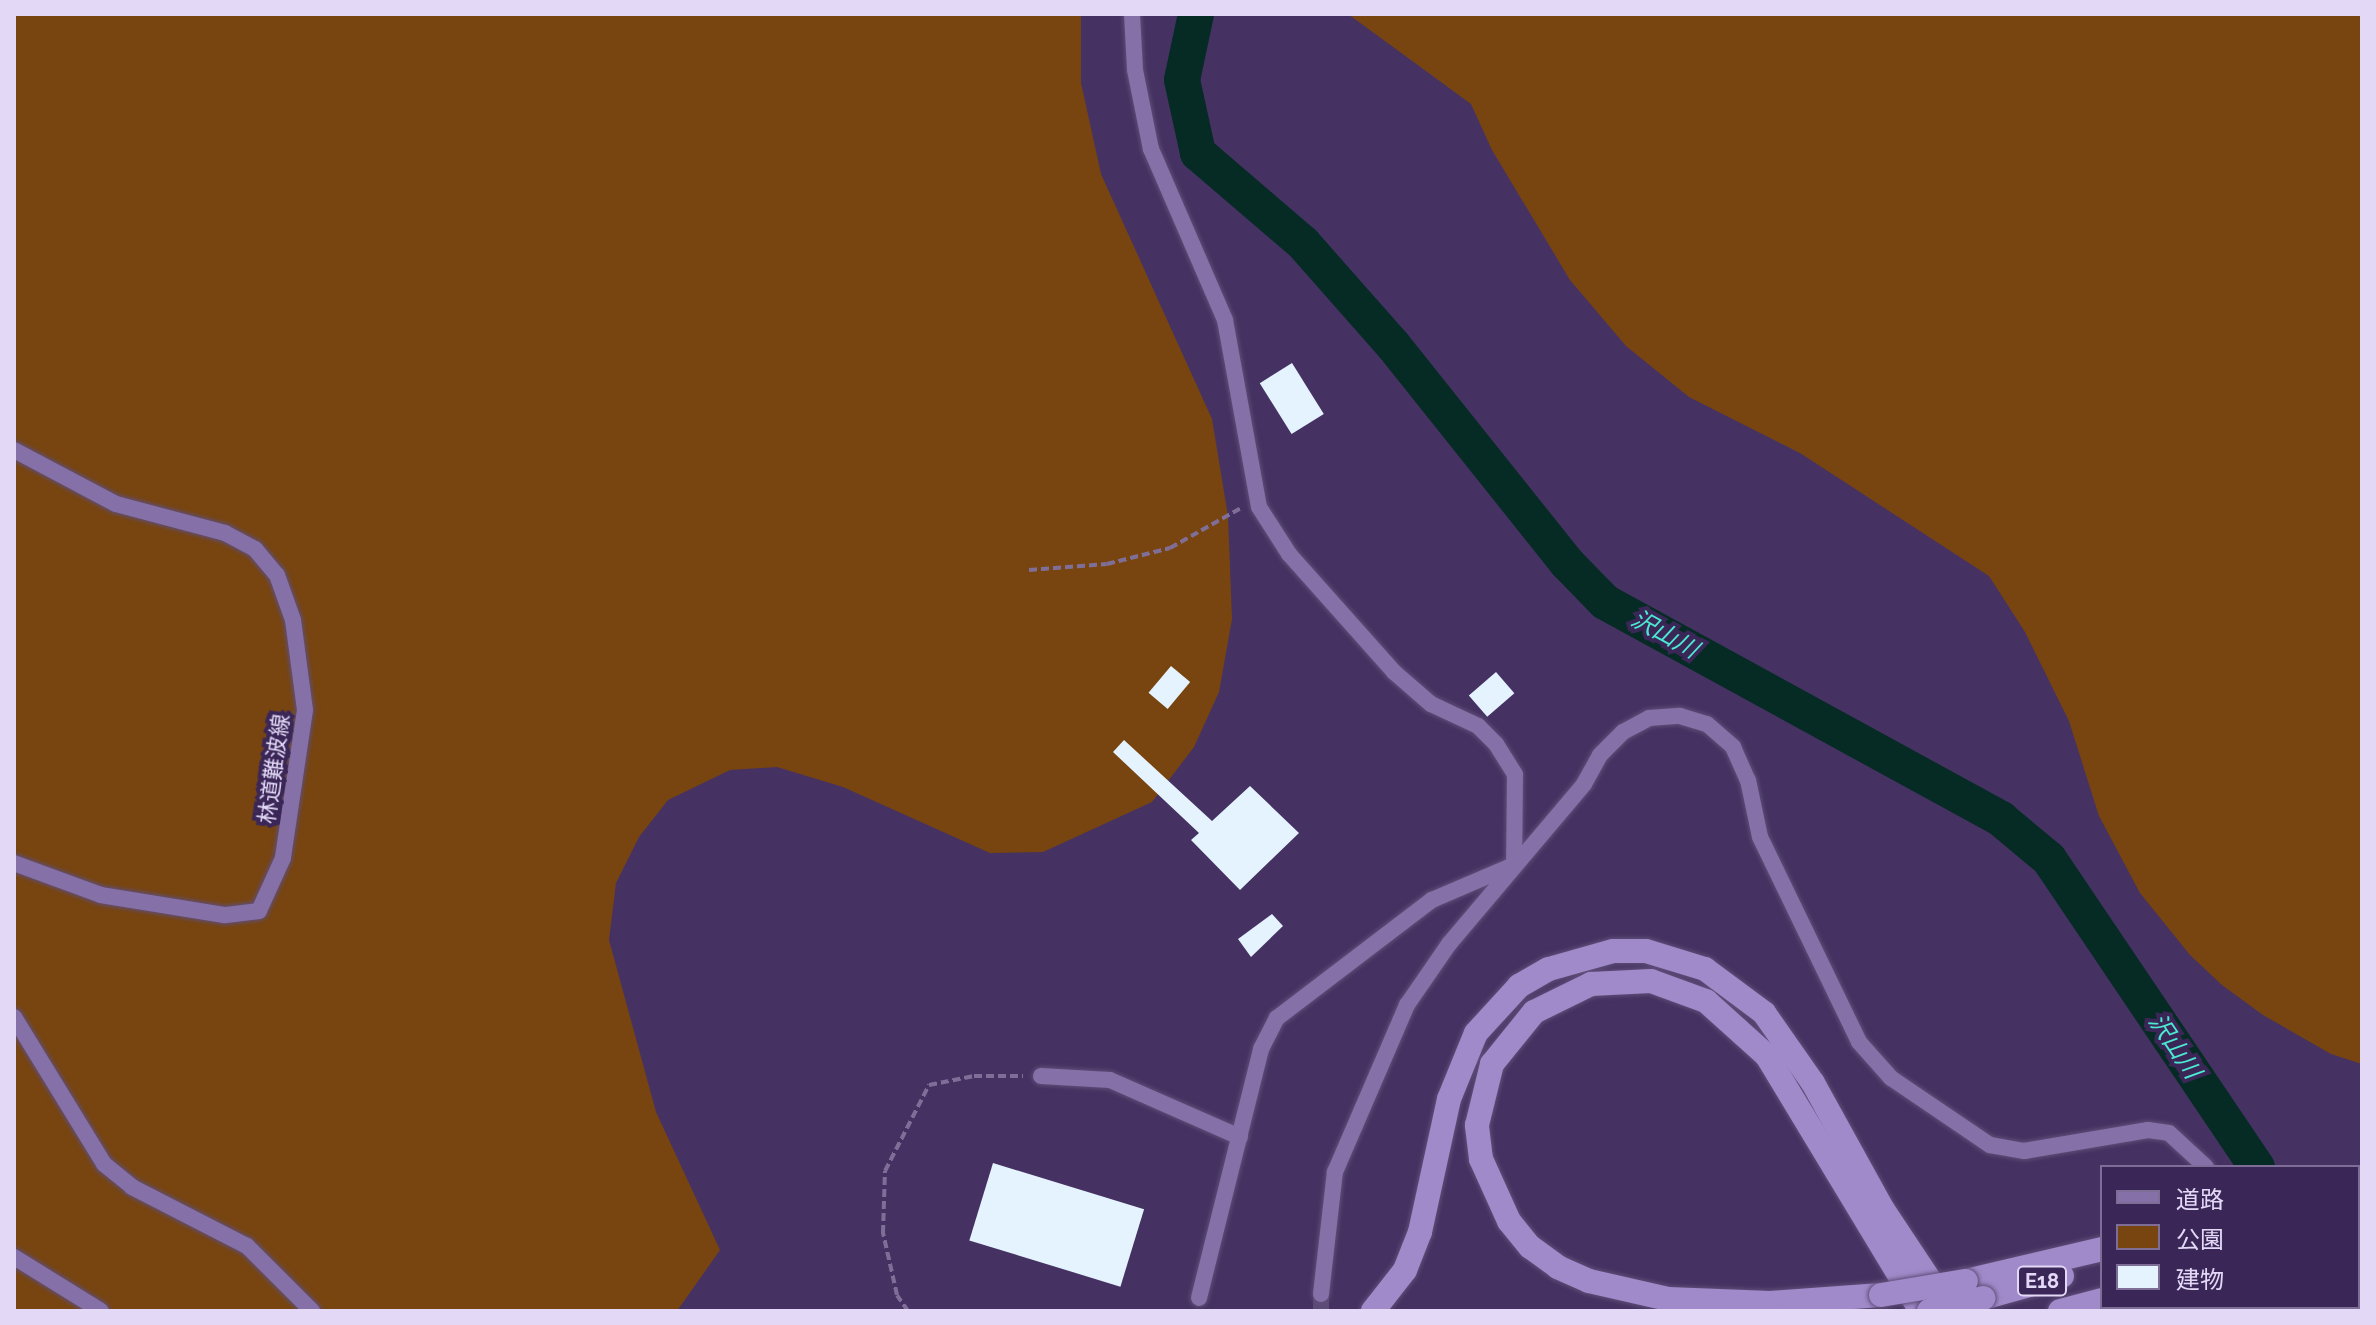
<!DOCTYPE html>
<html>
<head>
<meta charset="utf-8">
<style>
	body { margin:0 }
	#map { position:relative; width:2376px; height:1325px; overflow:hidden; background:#453262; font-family:Raleway,"Noto Sans JP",sans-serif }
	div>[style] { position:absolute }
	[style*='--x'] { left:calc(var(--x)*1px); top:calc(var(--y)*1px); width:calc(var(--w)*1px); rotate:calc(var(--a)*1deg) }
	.green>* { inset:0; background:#784510 }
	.river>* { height:36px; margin:-18px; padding:0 18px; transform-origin:18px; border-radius:18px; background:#062b25 }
	.building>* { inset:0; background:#e5f3fe; transform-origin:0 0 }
	.street-tunnel>* { height:16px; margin-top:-8px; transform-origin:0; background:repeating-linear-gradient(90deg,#5d4b78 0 16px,transparent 0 24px) }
	.path>* { height:4px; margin-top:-2px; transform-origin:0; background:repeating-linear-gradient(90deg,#7f6f98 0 8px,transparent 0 12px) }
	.roads { filter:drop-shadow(0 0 2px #5f4e78) drop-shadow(0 0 2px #5f4e78) }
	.street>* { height:16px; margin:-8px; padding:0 8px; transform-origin:8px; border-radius:8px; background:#8571a7 }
	.highway>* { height:24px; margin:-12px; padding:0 12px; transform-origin:12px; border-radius:12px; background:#a18ac9 }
	.bridges { filter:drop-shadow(0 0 2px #5f4e78) drop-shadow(0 0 2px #5f4e78) }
	.highway-bridge>* { height:24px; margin:-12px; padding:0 12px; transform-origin:12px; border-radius:12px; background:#a18ac9 }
	span { translate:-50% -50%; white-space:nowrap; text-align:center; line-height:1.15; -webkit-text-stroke:8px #3b2757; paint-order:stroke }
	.shield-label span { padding:2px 6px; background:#3b2757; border:2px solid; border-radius:6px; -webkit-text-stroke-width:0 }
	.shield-label { font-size:20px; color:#e3d9f7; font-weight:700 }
	.street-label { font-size:22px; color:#e3d9f7 }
	.water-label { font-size:24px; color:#4be9d1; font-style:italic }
	.frame { position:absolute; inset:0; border:16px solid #e3d9f7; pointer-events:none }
	.legend { position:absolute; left:2100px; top:1165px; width:260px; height:144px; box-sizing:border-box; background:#3b2757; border:2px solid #7e6e97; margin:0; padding:10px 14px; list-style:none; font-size:24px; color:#e3d9f7 }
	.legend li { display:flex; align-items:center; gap:16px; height:40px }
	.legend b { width:40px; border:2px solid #7e6e97 }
</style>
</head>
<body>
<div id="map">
	<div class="green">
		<div style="clip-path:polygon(14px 14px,1081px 14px,1081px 83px,1101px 174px,1212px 419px,1228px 516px,1232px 619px,1219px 692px,1194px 747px,1152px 802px,1043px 852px,990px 853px,843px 787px,777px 767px,730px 770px,668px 800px,639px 837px,616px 883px,609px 940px,656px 1112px,720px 1250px,677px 1311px,14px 1311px)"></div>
		<div style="clip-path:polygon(1348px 14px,2362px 14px,2362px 1064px,2331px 1054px,2263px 1015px,2222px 985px,2190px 955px,2140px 893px,2099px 816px,2069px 721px,2025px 632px,1989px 576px,1800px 453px,1689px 397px,1626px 346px,1570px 280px,1492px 150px,1471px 104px)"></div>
	</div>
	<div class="river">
		<div style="--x:1196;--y:14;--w:67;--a:102"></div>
		<div style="--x:1182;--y:80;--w:75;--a:77.6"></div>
		<div style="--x:1198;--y:153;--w:138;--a:40.6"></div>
		<div style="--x:1303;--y:243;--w:136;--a:48.6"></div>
		<div style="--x:1393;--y:345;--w:279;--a:51.4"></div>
		<div style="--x:1567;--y:563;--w:54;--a:45.7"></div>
		<div style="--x:1605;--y:602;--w:452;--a:28.7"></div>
		<div style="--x:2001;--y:819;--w:62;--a:39.8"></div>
		<div style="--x:2049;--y:859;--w:372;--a:56"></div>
		<div style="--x:2358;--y:1269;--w:6;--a:45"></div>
	</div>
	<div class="building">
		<div style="left:1292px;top:363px;width:60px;height:38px;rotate:58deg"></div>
		<div style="left:1171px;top:666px;width:25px;height:35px;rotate:40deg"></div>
		<div style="left:1496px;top:672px;width:28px;height:36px;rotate:49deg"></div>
		<div style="clip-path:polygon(1124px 740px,1212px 821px,1250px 786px,1299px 833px,1240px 890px,1191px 840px,1199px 833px,1113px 752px)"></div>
		<div style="clip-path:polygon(1272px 914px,1283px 926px,1251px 957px,1238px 939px)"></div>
		<div style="left:993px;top:1163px;width:158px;height:81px;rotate:17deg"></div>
	</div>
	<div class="street-tunnel">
		<div style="--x:1321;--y:1311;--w:17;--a:-90"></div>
	</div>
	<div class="path">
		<div style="--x:1029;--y:570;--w:78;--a:-4.4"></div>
		<div style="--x:1107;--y:564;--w:65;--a:-14.3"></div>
		<div style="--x:1170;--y:548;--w:81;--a:-29.4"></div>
		<div style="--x:908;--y:1311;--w:19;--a:-125"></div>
		<div style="--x:897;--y:1295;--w:64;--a:-102.7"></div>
		<div style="--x:883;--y:1233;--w:62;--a:-88.2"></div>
		<div style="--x:885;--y:1171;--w:97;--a:-62.9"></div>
		<div style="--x:929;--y:1085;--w:46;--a:-11.3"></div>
		<div style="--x:974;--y:1076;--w:49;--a:0"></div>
	</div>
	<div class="roads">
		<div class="street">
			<div style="--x:1132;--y:14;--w:56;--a:86.9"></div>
			<div style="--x:1135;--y:70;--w:81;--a:78.6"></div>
			<div style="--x:1151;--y:149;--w:186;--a:66.6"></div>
			<div style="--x:1225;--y:320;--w:190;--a:79.7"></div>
			<div style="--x:1259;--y:507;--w:56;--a:57.4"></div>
			<div style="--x:1289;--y:554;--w:158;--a:48.3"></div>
			<div style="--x:1394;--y:672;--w:49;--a:40.9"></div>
			<div style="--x:1431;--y:704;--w:52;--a:25.1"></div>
			<div style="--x:1478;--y:726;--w:25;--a:45"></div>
			<div style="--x:1496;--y:744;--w:36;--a:58"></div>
			<div style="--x:1515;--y:775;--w:89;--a:90.6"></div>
			<div style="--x:14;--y:450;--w:115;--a:27.9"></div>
			<div style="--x:116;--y:504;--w:113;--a:14.9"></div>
			<div style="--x:225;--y:533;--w:34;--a:28"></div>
			<div style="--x:255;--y:549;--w:34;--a:50"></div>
			<div style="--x:277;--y:575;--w:48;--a:70.4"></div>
			<div style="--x:293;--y:620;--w:91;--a:82.4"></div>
			<div style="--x:305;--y:710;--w:150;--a:98.5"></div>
			<div style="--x:283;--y:858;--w:58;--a:114.4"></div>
			<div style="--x:259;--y:911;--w:35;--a:173"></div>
			<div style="--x:224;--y:915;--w:125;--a:-170.8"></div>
			<div style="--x:101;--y:895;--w:93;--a:-159.8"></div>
			<div style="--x:14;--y:1017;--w:172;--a:58.5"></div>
			<div style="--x:104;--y:1164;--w:36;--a:39"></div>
			<div style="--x:132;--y:1187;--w:129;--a:27.2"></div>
			<div style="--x:247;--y:1246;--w:92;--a:45"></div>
			<div style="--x:1041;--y:1076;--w:69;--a:3.3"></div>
			<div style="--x:1110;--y:1080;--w:142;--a:23.7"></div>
			<div style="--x:14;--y:1257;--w:102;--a:31.8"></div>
			<div style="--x:1321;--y:1294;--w:123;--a:-83.5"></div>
			<div style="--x:1335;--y:1172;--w:182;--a:-66.7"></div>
			<div style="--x:1407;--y:1005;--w:74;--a:-55.5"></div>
			<div style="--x:1449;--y:944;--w:209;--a:-49.8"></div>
			<div style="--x:1584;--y:784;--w:33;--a:-61"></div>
			<div style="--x:1600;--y:755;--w:33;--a:-45"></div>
			<div style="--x:1623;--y:732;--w:30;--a:-28"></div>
			<div style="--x:1649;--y:718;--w:31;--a:-4"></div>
			<div style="--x:1680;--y:716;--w:28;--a:17"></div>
			<div style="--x:1707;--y:724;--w:35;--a:41"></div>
			<div style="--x:1733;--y:747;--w:36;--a:66"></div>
			<div style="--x:1748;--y:780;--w:58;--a:78.1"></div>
			<div style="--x:1760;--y:837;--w:228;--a:64.2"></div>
			<div style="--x:1859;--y:1042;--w:48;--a:48.4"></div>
			<div style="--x:1891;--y:1078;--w:120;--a:34.1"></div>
			<div style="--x:1990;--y:1145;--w:35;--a:10"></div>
			<div style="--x:2024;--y:1151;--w:126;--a:-9.6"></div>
			<div style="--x:2148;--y:1130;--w:21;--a:8"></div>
			<div style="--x:2169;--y:1133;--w:50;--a:42.6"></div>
			<div style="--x:1199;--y:1298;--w:257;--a:-76"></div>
			<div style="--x:1261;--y:1049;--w:35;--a:-63"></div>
			<div style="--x:1277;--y:1018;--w:195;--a:-37.3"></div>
			<div style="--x:1432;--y:900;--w:84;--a:-23.2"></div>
		</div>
		<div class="highway">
			<div style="--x:2358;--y:1186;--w:4;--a:-27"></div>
			<div style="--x:2358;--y:1221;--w:4;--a:-14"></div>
			<div style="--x:1966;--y:1281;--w:140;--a:-13.2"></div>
			<div style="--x:2358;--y:1292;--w:4;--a:-27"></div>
			<div style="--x:1881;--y:1295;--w:111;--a:175.9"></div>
			<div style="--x:1770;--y:1303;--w:102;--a:-177.8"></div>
			<div style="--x:1668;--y:1299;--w:81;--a:-167.2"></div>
			<div style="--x:1589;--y:1281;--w:34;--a:-156"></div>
			<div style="--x:1558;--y:1267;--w:34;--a:-144"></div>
			<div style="--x:1530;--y:1247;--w:33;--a:-129"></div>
			<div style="--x:1509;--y:1221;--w:68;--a:-114.3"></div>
			<div style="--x:1481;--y:1159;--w:34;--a:-97"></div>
			<div style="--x:1477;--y:1125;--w:63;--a:-76.2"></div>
			<div style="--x:1492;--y:1064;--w:67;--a:-51.1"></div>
			<div style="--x:1534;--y:1012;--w:64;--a:-26.2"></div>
			<div style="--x:1591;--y:984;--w:60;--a:-2.9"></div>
			<div style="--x:1651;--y:981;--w:59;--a:20"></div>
			<div style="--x:1706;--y:1001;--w:82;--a:42"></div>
			<div style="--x:1767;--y:1056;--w:298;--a:58.9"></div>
			<div style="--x:1983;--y:1298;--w:82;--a:-15.6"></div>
			<div style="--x:1373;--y:1311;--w:52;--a:-52"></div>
			<div style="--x:1405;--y:1270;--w:41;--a:-68.5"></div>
			<div style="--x:1420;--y:1232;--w:136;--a:-77.7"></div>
			<div style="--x:1449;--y:1099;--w:71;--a:-67.8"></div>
			<div style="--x:1476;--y:1033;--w:64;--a:-47.5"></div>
			<div style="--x:1519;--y:986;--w:34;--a:-30"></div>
			<div style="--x:1549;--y:969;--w:66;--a:-15.7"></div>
			<div style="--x:1613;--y:951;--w:33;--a:0"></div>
			<div style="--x:1646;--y:951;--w:62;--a:17"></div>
			<div style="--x:1705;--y:969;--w:74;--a:36.7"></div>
			<div style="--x:1764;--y:1013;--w:85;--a:55"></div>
			<div style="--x:1813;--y:1083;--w:143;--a:61.1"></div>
			<div style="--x:1882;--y:1208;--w:110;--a:56.5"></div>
			<div style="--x:2060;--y:1311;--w:43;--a:-14.7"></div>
			<div style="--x:2316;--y:1311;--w:10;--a:-24"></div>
		</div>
	</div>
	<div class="bridges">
		<div class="highway-bridge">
			<div style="--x:1881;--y:1295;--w:86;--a:-9.4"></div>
			<div style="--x:1929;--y:1311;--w:56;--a:-13.5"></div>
		</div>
	</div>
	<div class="shield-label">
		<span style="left:2042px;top:1281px">E18</span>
	</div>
	<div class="street-label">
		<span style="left:274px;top:769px;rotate:-82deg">林道難波線</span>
	</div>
	<div class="water-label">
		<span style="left:1665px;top:634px;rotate:29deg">沢山川</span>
		<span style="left:2175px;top:1046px;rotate:56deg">沢山川</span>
	</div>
	<div class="frame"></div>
	<ul class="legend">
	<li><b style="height:10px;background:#8571a7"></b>道路</li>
	<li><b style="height:22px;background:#784510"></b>公園</li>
	<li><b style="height:22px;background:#e5f3fe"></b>建物</li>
	</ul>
</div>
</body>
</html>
